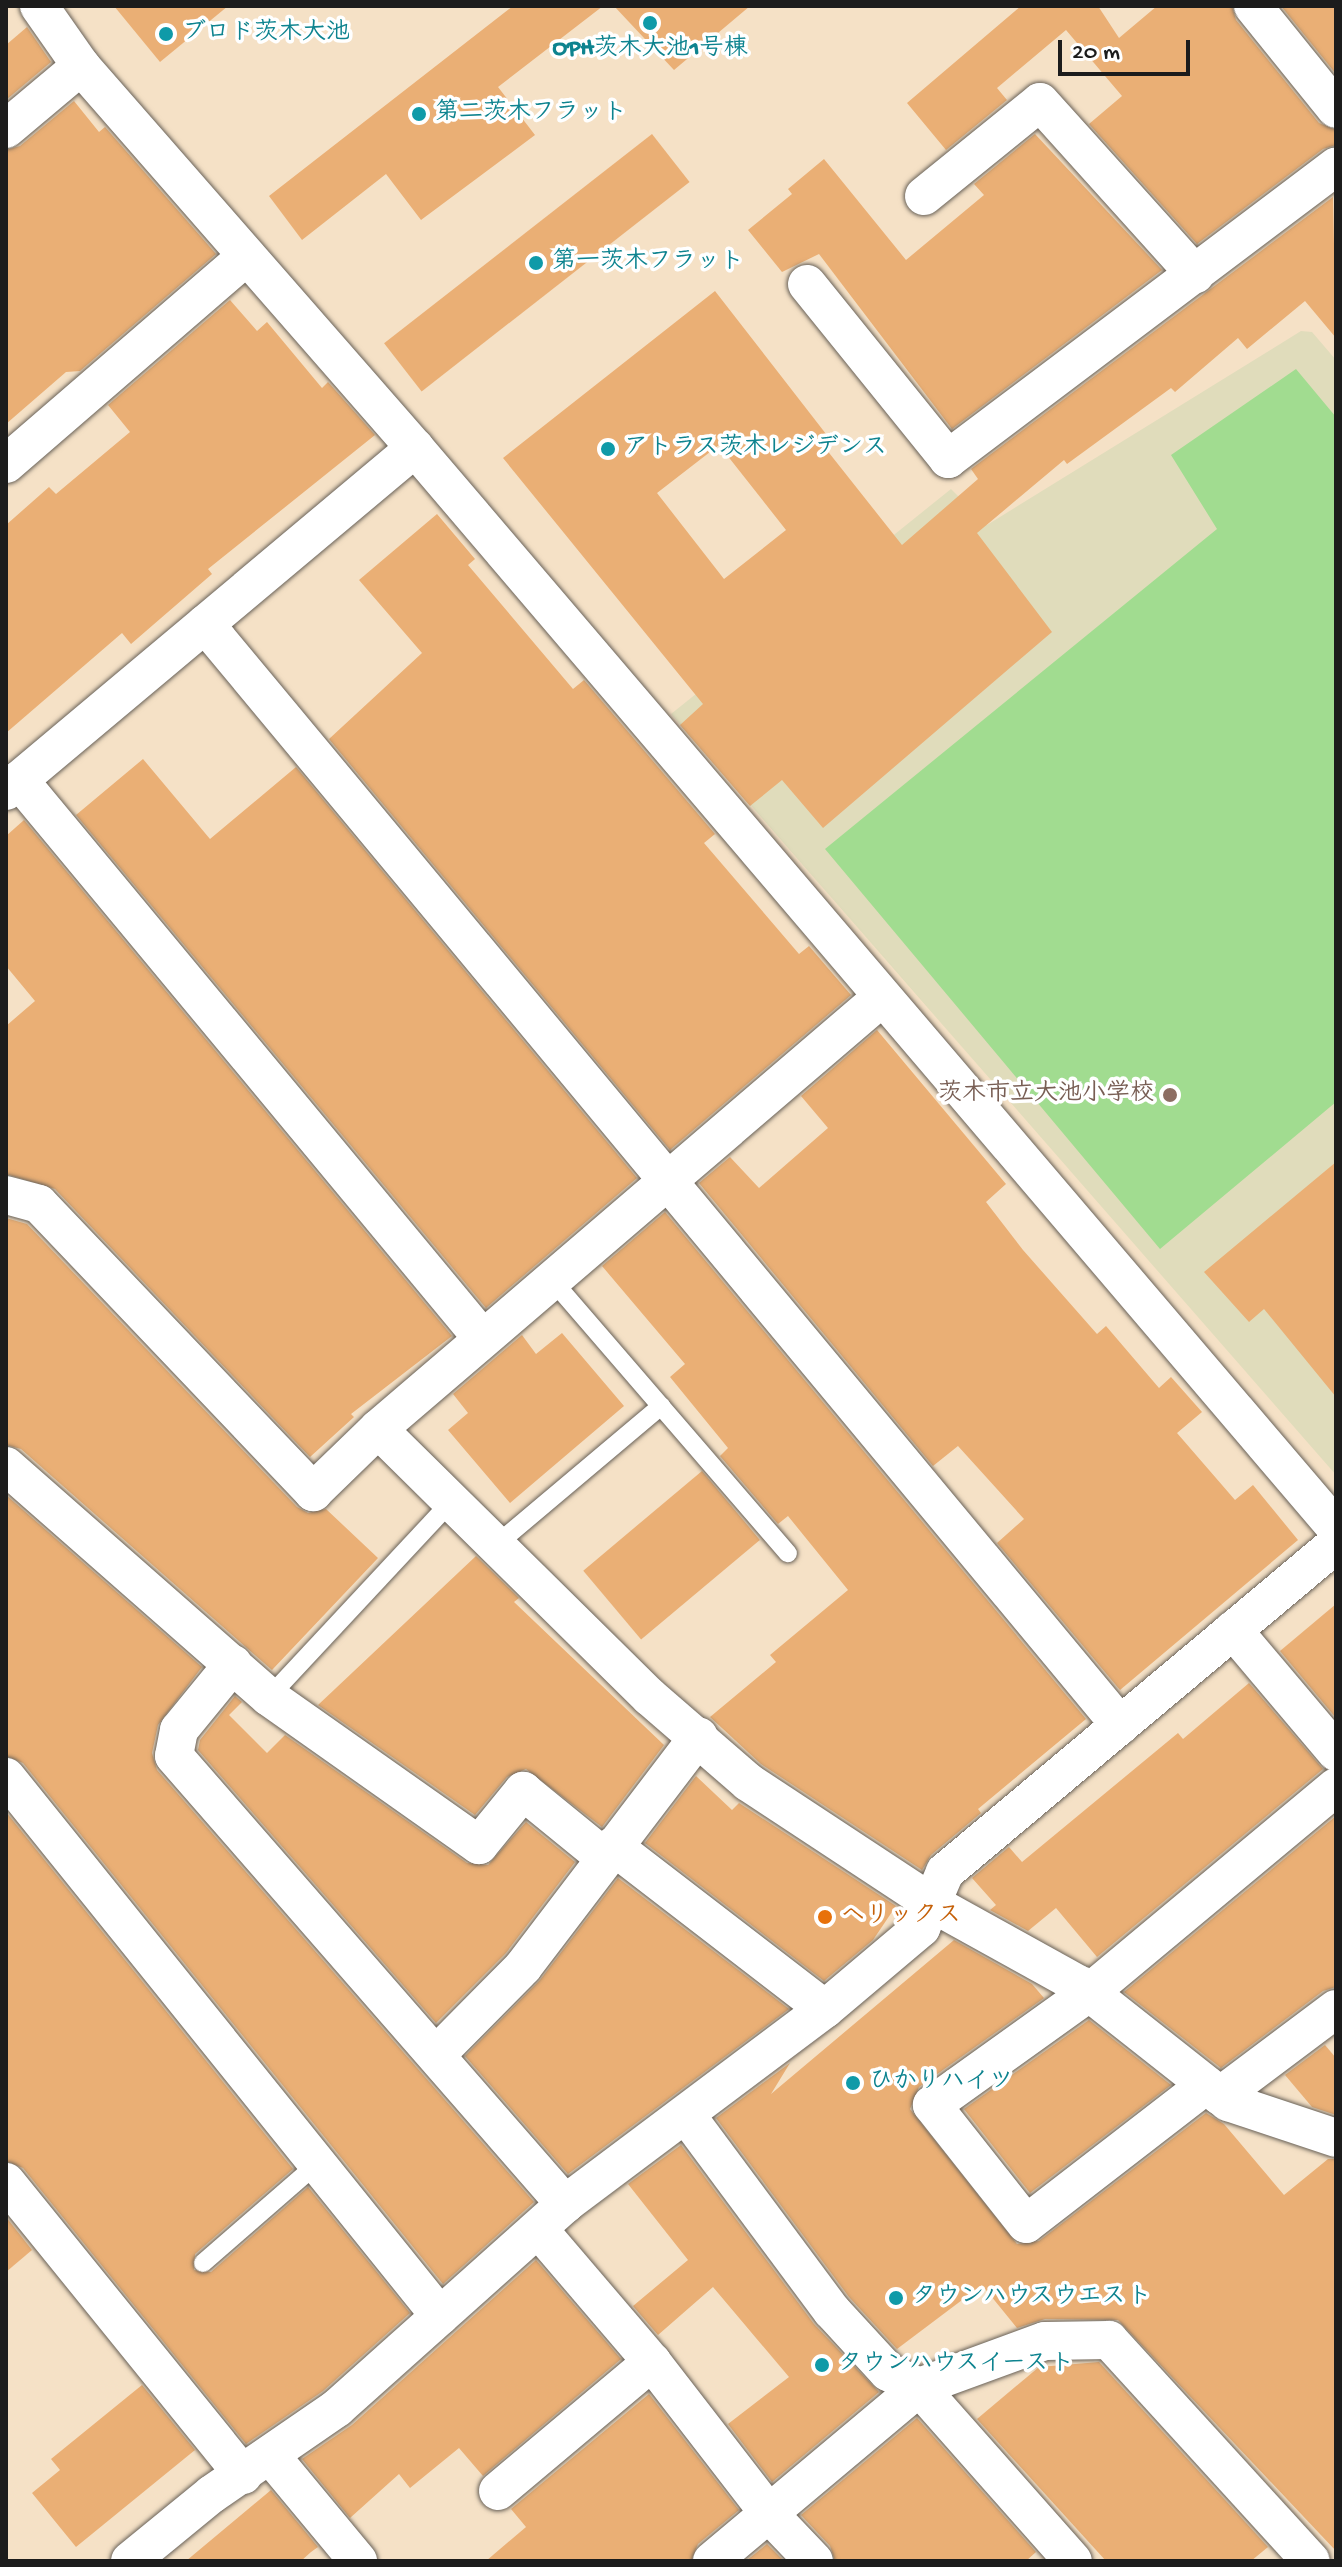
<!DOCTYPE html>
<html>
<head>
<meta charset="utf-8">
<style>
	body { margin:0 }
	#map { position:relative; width:1342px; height:2567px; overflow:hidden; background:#f5e1c6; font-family:"Gochi Hand","Klee One",sans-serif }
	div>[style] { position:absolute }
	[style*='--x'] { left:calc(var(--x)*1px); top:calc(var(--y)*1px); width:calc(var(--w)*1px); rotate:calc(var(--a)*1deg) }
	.built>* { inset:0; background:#e0dcbb }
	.green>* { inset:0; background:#a1dc90 }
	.building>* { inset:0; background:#eaaf75; transform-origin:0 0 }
	.roads { filter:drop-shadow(0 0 2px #686158) drop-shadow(0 0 2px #686158) }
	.service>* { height:18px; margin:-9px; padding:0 9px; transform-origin:9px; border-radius:9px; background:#fff }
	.minor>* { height:38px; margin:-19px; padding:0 19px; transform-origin:19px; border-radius:19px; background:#fff }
	.dots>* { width:22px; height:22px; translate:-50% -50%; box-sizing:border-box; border:4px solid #fff; border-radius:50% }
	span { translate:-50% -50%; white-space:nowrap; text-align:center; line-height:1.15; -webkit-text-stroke:7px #fff; paint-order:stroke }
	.culture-label { font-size:24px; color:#0d838f; font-weight:700 }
	.left { translate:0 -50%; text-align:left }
	.education-label { font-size:24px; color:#785e54; font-weight:700 }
	.right { translate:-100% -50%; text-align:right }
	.food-label { font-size:24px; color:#c56008; font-weight:700 }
	.frame { position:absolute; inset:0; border:8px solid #1c1c1c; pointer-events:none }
	.scale { position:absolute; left:1058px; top:40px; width:132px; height:36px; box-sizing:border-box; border:4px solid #1c1c1c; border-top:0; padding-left:10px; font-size:24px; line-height:28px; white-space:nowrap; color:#1c1c1c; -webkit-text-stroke:6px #fff; paint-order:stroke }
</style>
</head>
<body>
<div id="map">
	<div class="built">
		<div style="clip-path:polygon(1301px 331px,1312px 332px,1336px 360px,1336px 1475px,671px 714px,951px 489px,987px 525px)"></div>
	</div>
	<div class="green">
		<div style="clip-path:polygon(1296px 369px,1336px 417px,1336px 1102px,1160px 1249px,825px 849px,1217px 529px,1171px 455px)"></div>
	</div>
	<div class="building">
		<div style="clip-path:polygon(114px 6px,228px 6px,160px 62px)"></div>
		<div style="clip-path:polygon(513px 6px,603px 6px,498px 87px,535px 135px,421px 220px,386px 174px,302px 240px,269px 196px)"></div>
		<div style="clip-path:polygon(614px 6px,750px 6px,674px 70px)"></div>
		<div style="clip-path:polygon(1021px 6px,1098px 6px,1119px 38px,1157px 6px,1232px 6px,1236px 20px,1319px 123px,1336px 130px,1336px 145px,1323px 149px,1197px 244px,1089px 124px,1122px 96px,1066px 30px,997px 88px,1007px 100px,946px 150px,907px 103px)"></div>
		<div style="clip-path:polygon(1281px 6px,1336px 6px,1336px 74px)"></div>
		<div style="clip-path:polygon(27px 27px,51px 62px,6px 100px,6px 45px)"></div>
		<div style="clip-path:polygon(74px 101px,99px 132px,105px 127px,216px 254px,80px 371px,66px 372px,6px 424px,6px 150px,20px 146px)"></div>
		<div style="left:652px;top:134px;width:61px;height:340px;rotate:52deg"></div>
		<div style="clip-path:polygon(1035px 134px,1162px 270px,952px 429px,819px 254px,782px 272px,748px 230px,792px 194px,788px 189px,824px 159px,906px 260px,984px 195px,974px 184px)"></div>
		<div style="clip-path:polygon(evenodd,1333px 197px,1336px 338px,1305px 301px,1247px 349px,1238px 338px,1175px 392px,1171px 388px,1067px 464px,1064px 460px,977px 533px,1052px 632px,823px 828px,782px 780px,750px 806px,680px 725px,703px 704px,503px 458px,715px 291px,833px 443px,826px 449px,902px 545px,978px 479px,971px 469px,1333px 197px,719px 445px,786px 530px,724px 579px,657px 493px,719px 445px)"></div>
		<div style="clip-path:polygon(230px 300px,257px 331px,267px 322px,322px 388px,328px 382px,375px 435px,208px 569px,212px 574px,131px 644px,122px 633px,6px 733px,6px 525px,49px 487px,56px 494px,130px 432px,108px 405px)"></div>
		<div style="clip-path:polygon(437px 514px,475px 559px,468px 565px,573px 689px,584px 680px,715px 834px,704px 843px,799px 954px,809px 946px,851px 995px,670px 1150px,329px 739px,422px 653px,359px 580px)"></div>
		<div style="clip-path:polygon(143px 759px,210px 839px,296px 767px,637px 1178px,486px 1308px,76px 815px)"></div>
		<div style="clip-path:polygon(24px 820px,452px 1336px,351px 1414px,354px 1417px,310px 1457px,55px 1189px,6px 1174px,6px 1026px,35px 1001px,6px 966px,6px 836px)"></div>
		<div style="clip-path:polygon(877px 1030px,1006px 1184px,986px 1202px,1023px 1250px,1097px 1334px,1106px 1326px,1159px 1388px,1171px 1377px,1202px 1412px,1177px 1433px,1235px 1500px,1253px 1485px,1298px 1540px,1120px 1690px,997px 1543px,1024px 1519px,958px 1446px,933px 1466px,699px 1183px,730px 1157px,759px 1188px,828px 1128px,801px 1096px)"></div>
		<div style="clip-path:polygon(1336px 1162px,1336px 1397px,1264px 1309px,1249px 1322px,1204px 1272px)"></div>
		<div style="clip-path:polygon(665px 1212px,1086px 1719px,978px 1809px,981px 1813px,931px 1855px,922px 1870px,761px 1764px,710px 1717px,776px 1662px,770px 1655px,848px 1590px,788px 1516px,778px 1524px,720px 1456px,728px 1448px,670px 1377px,685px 1364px,602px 1266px)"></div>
		<div style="clip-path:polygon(6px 1218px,27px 1224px,297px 1507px,308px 1513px,326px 1509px,378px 1558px,272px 1670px,21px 1449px,6px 1445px)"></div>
		<div style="clip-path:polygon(562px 1333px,624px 1406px,510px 1503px,448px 1430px,468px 1413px,453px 1394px,522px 1335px,536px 1354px)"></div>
		<div style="left:702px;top:1471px;width:90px;height:155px;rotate:50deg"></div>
		<div style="clip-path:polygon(6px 1495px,202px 1667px,158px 1725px,152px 1753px,157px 1770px,534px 2202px,443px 2284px,23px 1763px,6px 1756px)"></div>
		<div style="clip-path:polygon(476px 1556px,519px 1598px,514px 1602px,664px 1745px,602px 1827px,526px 1769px,507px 1777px,475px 1815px,318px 1705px)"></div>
		<div style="clip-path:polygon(1336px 1604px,1336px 1718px,1280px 1651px)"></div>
		<div style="clip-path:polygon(1249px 1683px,1323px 1769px,1097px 1957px,1056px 1908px,1028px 1931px,990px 1910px,996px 1905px,972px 1878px,1009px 1847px,1022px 1862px,1178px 1733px,1183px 1739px)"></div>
		<div style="clip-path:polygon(235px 1696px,242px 1702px,229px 1715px,267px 1753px,285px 1735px,467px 1863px,488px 1865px,526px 1822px,575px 1862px,506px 1953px,436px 2023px,198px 1750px,200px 1740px)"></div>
		<div style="clip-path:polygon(696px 1776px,732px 1810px,739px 1803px,896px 1906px,873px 1940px,824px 1981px,645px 1843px)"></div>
		<div style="clip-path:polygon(6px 1812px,293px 2169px,195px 2254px,194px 2270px,211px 2272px,308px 2187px,410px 2313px,323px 2391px,246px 2444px,23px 2168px,6px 2161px)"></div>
		<div style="clip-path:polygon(1336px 1816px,1336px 1987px,1323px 1991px,1221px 2068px,1124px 1992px)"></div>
		<div style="clip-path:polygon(618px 1878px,789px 2009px,568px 2174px,465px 2056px,540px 1980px)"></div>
		<div style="clip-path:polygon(954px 1940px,1032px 1984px,1044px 1998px,919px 2087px,910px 2109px,1017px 2244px,1039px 2241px,1206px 2113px,1224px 2124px,1284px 2195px,1328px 2159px,1336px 2159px,1336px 2551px,1118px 2320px,1045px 2319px,1017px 2328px,982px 2285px,897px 2349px,849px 2297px,716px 2118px,790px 2063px,771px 2094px)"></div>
		<div style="clip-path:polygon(1089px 2020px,1171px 2085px,1030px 2193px,964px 2109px)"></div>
		<div style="clip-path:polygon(1325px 2045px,1336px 2058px,1336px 2115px,1312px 2107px,1285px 2075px)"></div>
		<div style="clip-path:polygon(681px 2145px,814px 2324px,879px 2392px,772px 2482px,728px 2424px,789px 2377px,713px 2287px,658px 2335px,633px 2306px,688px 2260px,628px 2184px)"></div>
		<div style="clip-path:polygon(6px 2217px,32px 2250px,6px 2272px)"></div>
		<div style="clip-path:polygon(536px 2260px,621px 2359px,483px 2476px,459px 2448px,410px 2488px,399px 2474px,350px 2518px,302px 2459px,352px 2425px)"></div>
		<div style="clip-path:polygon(1099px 2362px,1268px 2547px,1251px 2561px,1106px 2561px,977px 2419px,1039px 2367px)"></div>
		<div style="clip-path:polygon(142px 2385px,195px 2450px,76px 2547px,32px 2493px,60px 2470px,51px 2459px)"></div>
		<div style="clip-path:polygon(649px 2394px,739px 2510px,698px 2544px,691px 2561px,486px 2561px,526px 2527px,511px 2509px)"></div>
		<div style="clip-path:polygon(917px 2418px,1036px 2552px,1026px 2561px,835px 2561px,830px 2546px,801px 2515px)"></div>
		<div style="clip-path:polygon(271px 2490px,318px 2547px,311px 2552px,301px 2561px,186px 2561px)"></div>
		<div style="clip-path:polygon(767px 2544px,784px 2561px,746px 2561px)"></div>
	</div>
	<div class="roads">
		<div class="service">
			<div style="--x:552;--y:1280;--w:361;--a:49.2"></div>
			<div style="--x:496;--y:1545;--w:216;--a:-40.1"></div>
			<div style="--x:269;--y:1697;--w:268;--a:-47"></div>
			<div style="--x:203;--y:2263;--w:151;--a:-41"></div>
		</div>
		<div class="minor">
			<div style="--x:39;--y:6;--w:73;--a:55"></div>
			<div style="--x:81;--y:66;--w:507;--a:48.84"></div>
			<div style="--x:415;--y:448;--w:1419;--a:49.54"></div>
			<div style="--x:1253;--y:6;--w:132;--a:51.1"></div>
			<div style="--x:6;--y:129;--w:98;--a:-40"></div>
			<div style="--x:924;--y:196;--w:149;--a:-39"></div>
			<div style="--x:1040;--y:102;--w:232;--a:48"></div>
			<div style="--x:807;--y:284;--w:225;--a:51.1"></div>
			<div style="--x:948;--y:459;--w:486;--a:-37"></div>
			<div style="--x:6;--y:464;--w:318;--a:-40.8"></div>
			<div style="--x:205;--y:624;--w:1432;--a:50.27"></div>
			<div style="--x:19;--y:780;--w:726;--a:50.31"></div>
			<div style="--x:6;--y:791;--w:534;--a:-39.98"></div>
			<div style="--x:6;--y:1195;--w:34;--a:15"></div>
			<div style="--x:39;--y:1204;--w:398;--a:46.4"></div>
			<div style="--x:313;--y:1492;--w:91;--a:-44.1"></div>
			<div style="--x:378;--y:1429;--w:661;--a:-40.58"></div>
			<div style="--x:378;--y:1429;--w:382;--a:44.6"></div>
			<div style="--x:650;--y:1697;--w:130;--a:40.9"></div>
			<div style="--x:748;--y:1782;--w:218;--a:33.4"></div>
			<div style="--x:930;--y:1902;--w:171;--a:29"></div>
			<div style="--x:1080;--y:1985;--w:189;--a:38.3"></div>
			<div style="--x:1228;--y:2102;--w:114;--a:18.4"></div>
			<div style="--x:6;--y:1466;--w:350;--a:41.3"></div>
			<div style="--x:269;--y:1697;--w:257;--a:35.2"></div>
			<div style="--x:479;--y:1845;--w:70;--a:-50.8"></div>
			<div style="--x:523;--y:1791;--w:104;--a:39.2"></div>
			<div style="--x:1233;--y:1630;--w:160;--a:49.8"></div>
			<div style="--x:233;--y:1664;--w:85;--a:129.3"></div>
			<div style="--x:179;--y:1730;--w:26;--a:101"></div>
			<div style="--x:174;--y:1756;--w:595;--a:48.89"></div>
			<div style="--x:6;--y:1777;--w:692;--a:51.16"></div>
			<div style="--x:613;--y:1846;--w:267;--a:37.6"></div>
			<div style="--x:438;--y:2053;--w:121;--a:-45.3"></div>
			<div style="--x:523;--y:1967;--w:290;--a:-52.7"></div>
			<div style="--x:1206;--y:2085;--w:227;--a:142.3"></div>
			<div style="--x:1026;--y:2224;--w:152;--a:-128.3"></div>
			<div style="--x:932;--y:2105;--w:194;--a:-35.6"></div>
			<div style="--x:1090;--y:1992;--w:320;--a:-39.8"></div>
			<div style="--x:1220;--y:2096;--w:145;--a:-36.9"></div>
			<div style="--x:687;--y:2116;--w:243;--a:53.4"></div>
			<div style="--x:832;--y:2311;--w:83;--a:47.4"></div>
			<div style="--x:888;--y:2372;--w:34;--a:26"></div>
			<div style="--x:919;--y:2387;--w:134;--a:-20.1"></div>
			<div style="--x:1045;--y:2341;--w:64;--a:-0.9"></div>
			<div style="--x:1109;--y:2340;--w:299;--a:47.6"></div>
			<div style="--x:6;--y:2182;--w:377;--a:51"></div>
			<div style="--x:540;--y:2231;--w:172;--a:49.5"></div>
			<div style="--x:652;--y:2362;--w:195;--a:52.3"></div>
			<div style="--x:771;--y:2516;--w:62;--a:46.3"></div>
			<div style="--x:270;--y:2455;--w:138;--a:50.3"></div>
			<div style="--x:498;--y:2491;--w:201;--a:-40"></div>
			<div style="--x:130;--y:2561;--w:106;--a:-39.3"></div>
			<div style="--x:212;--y:2494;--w:152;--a:-34.5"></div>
			<div style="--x:337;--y:2408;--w:306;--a:-41.8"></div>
			<div style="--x:565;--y:2204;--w:325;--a:-36.9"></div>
			<div style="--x:825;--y:2009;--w:126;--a:-40.2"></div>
			<div style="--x:921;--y:1928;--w:61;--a:-66.8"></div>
			<div style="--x:945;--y:1872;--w:510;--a:-39.99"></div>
			<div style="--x:712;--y:2561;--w:270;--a:-40"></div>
			<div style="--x:919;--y:2387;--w:232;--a:48.5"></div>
		</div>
	</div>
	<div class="dots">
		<div style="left:650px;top:23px;background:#0f9aa8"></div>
		<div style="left:166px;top:34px;background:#0f9aa8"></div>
		<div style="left:419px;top:114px;background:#0f9aa8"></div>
		<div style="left:536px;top:263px;background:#0f9aa8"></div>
		<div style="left:608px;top:449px;background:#0f9aa8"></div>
		<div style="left:1170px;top:1095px;background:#8d6e63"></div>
		<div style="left:825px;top:1917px;background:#e8710a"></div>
		<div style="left:853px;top:2083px;background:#0f9aa8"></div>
		<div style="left:896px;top:2298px;background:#0f9aa8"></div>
		<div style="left:822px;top:2365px;background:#0f9aa8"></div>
	</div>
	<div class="culture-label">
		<span class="left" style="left:182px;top:34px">ブロド茨木大池</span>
		<span style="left:650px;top:50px">OPH茨木大池1号棟</span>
		<span class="left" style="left:435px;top:114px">第二茨木フラット</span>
		<span class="left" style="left:552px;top:263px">第一茨木フラット</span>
		<span class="left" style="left:624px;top:449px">アトラス茨木レジデンス</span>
		<span class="left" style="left:869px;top:2083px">ひかりハイツ</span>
		<span class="left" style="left:912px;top:2298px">タウンハウスウエスト</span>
		<span class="left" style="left:838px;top:2365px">タウンハウスイースト</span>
	</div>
	<div class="education-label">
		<span class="right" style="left:1154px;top:1095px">茨木市立大池小学校</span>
	</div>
	<div class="food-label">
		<span class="left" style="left:841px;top:1917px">ヘリックス</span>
	</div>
	<div class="frame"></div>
	<div class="scale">20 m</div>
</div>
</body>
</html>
